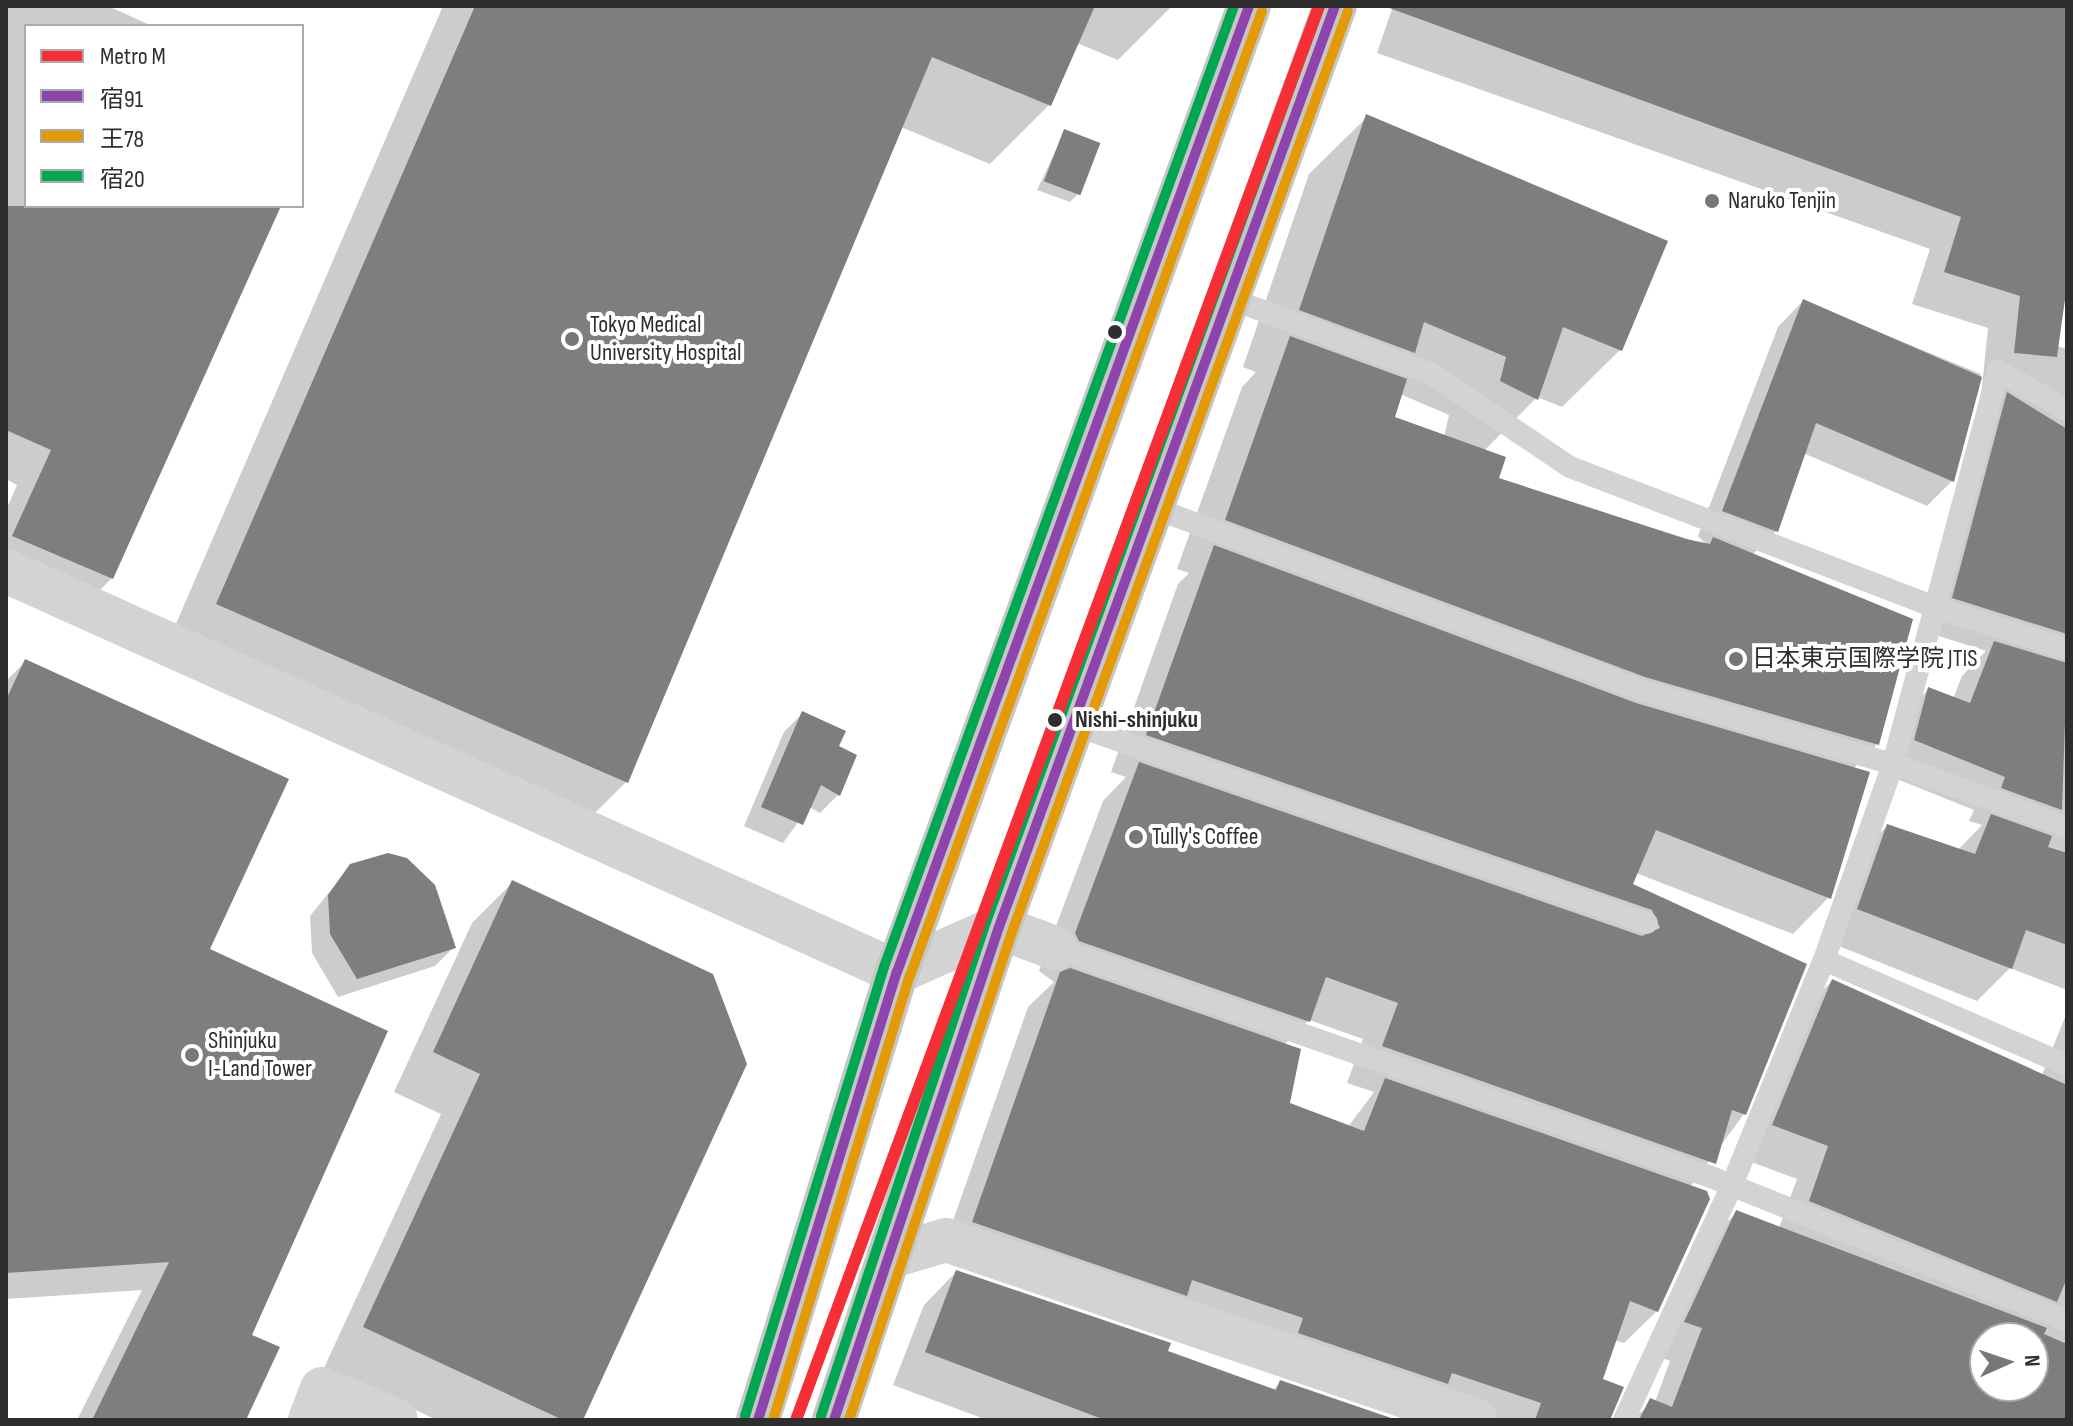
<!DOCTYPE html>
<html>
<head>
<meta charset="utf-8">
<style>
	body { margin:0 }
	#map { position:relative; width:2073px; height:1426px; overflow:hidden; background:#fff; font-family:"Sofia Sans Condensed","Noto Sans JP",sans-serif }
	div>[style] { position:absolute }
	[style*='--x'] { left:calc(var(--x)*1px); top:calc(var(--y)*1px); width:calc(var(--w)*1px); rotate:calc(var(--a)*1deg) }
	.shadow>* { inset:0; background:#0003 }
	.building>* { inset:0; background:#7e7e7e; transform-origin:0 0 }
	.service>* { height:22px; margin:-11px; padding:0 11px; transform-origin:11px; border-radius:11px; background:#d3d3d3 }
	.minor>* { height:44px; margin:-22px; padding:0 22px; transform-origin:22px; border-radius:22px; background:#d3d3d3 }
	.primary>* { height:44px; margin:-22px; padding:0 22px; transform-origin:22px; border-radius:22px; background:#c6c6c6 }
	.bus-1>* { height:10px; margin:-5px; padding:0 5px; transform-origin:5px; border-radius:5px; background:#8e44ad }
	.bus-2>* { height:10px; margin:-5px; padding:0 5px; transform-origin:5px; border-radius:5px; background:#e39a05 }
	.bus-3>* { height:10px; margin:-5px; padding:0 5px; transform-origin:5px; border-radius:5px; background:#00a651 }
	.metro-1>* { height:12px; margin:-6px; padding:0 6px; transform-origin:6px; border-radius:6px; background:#f62e36 }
	.dots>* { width:22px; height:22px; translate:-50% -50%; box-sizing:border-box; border:4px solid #fff; border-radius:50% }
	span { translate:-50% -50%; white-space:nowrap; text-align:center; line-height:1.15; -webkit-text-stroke:8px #fff; paint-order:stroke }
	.poi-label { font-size:24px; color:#2e2e2e }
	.left { translate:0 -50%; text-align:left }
	.stop-label { font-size:24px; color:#2e2e2e; font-weight:700 }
	.frame { position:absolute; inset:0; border:8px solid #2e2e2e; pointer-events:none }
	.legend { position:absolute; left:24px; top:24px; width:280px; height:184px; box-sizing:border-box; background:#fff; border:2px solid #ababab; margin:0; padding:10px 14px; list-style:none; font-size:24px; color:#2e2e2e }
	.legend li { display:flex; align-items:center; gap:16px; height:40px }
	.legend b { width:40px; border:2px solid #ababab }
	.north { position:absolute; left:1969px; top:1322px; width:80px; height:80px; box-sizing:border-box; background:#fff; border:2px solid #ababab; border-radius:50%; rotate:87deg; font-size:22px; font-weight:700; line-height:32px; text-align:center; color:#2e2e2e }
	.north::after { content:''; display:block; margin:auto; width:28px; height:36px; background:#777; clip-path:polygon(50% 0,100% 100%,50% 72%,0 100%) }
</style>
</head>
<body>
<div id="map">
	<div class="shadow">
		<div style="clip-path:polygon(6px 6px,108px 6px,152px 26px,26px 26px,26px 206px,279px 206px,112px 578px,77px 613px,6px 582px,6px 510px,17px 485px,6px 479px)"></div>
		<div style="clip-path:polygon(443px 6px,1172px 6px,1118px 60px,1077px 43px,1049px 105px,990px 164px,901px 127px,626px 782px,567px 841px,159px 663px)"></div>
		<div style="clip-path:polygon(1393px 6px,2067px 6px,2067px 271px,2057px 346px,2067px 349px,2067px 990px,2010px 968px,1977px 1001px,1826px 941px,1855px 859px,1887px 826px,1959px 849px,1982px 825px,1969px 821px,1974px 810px,1882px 773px,1896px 722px,1928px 690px,1953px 699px,1962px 676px,1986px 651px,1920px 630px,1981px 396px,1988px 328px,1912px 304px,1930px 249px,1377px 53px)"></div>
		<div style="clip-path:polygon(evenodd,1367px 117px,1620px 350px,1562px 407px,1537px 397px,1484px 451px,1497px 479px,1707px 545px,1698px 536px,1778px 327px,1803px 301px,1981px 374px,1952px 481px,1927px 506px,1803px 453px,1776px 531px,1752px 555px,1877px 744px,1853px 769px,1829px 897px,1793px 934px,1636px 873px,1631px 885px,1805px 965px,1744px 1114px,1690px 1187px,1657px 1311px,1624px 1343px,1614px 1340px,1601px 1381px,1608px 1420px,1426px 1420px,941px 1255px,1028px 1007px,1054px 982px,1039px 971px,1103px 801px,1126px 777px,1111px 772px,1178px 584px,1189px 573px,1177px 569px,1242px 387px,1256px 372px,1243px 367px,1309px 174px,1367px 117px,1400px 394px,1449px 415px,1444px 437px,1393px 419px,1400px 394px,1367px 117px,1309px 1020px,1363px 1039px,1347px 1083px,1374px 1092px,1348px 1127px,1287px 1104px,1284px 1045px,1309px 1020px)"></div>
		<div style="clip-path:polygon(1065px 131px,1079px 193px,1070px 202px,1037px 190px)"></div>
		<div style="clip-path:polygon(25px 662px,208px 950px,249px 1336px,245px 1420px,77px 1420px,142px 1290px,6px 1299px,6px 681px)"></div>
		<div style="clip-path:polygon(803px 713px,836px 747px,838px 795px,820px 813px,809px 807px,783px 843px,744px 826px,784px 732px)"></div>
		<div style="clip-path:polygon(351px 865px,453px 948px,435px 966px,338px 997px,312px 953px,310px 916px)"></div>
		<div style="clip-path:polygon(512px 883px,581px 1420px,437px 1420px,324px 1368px,441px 1114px,394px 1092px,472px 923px)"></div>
		<div style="clip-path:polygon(evenodd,1832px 981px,2042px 1075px,2067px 1012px,2067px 1420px,1630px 1420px,1655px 1402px,1670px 1361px,1653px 1355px,1704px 1245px,1737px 1212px,1779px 1228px,1797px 1179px,1741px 1158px,1800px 1013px,1832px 981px,1985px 1338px,2033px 1338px,2033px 1386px,1985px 1386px,1985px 1338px)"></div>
		<div style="clip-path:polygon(956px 1272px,1272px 1391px,1281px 1382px,1391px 1420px,987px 1420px,893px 1385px,924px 1305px)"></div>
	</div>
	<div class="building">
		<div style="clip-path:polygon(475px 6px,1095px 6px,1051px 106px,932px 57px,628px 783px,216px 604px)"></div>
		<div style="clip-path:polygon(1384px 6px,2067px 6px,2067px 285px,2057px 357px,2014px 353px,2020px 296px,1944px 272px,1961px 217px)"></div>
		<div style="clip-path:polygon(1366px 114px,1668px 241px,1622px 351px,1563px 327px,1538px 400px,1500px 381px,1506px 357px,1424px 322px,1415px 353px,1299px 310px)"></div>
		<div style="left:1064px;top:129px;width:39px;height:56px;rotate:21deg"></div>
		<div style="clip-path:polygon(6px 206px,281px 206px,113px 579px,12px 536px,51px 450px,6px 430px)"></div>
		<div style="clip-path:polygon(1803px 299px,1982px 377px,1954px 482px,1816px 423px,1778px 532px,1722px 511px)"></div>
		<div style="clip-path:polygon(1290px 336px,1407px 379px,1395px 417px,1506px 457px,1499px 478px,1686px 539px,1710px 544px,1713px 537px,1913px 619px,1879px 745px,1645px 677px,1225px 520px)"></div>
		<div style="clip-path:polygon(2007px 392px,2067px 429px,2067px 634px,1952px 598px)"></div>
		<div style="clip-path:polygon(1214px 545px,1636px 703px,1870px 772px,1831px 899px,1656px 830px,1633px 884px,1807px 964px,1746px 1115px,1732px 1110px,1716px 1164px,1382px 1046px,1398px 1003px,1326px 977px,1310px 1022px,1079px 941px,1075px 933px,1139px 762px,1642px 936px,1660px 928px,1652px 910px,1146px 735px)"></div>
		<div style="clip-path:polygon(1994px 641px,2067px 663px,2062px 810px,2001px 788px,2005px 777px,1914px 740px,1928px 687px,1970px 703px)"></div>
		<div style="clip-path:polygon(25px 659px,289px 779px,210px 949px,388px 1031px,252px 1335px,280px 1347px,246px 1420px,92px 1420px,169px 1262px,6px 1273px,6px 700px)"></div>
		<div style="clip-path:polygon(802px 711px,846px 731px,839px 746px,857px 755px,840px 796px,821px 785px,803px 825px,761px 807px)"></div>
		<div style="clip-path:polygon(1991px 814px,2052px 836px,2048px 847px,2067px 853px,2067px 945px,2026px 930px,2012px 969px,1857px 909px,1887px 824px,1975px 854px)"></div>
		<div style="clip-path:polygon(388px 853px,407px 858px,435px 885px,456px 948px,357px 979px,330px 934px,328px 895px,350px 864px)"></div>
		<div style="clip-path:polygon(512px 880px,713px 974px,747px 1064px,583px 1420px,563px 1420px,363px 1327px,480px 1074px,433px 1052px)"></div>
		<div style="clip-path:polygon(1070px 968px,1301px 1049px,1290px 1103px,1364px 1131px,1385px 1078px,1707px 1191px,1710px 1199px,1658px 1312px,1630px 1301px,1603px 1379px,1624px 1387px,1610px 1420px,1535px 1420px,1541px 1403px,1452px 1373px,1448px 1384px,1298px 1333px,1303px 1318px,1192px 1280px,1187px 1296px,972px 1222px,1060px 972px)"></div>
		<div style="clip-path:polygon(1832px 979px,2067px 1085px,2067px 1278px,2057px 1302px,1809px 1201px,1828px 1146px,1772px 1125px)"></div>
		<div style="clip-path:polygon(evenodd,1736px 1210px,2047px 1328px,2044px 1334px,2067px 1344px,2067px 1420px,1639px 1420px,1650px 1398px,1672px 1407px,1702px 1328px,1684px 1322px,1736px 1210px,1985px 1338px,2033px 1338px,2033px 1386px,1985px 1386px,1985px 1338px)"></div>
		<div style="clip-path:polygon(956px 1270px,1171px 1343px,1168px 1351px,1276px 1390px,1280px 1380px,1397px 1420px,1105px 1420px,925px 1352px)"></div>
	</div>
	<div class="service">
		<div style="--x:1231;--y:299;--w:215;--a:20.5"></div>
		<div style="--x:1432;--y:374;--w:166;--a:34"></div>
		<div style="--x:1570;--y:467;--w:393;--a:21"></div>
		<div style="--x:1937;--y:608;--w:136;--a:17.5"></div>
		<div style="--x:1154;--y:508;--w:520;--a:20.49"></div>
		<div style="--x:1641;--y:690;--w:263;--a:16.4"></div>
		<div style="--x:1893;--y:764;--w:185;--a:19.9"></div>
		<div style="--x:1074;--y:725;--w:606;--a:19.06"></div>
		<div style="--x:1055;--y:948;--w:695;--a:19.24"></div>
		<div style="--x:1711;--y:1177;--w:384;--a:22"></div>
		<div style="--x:1824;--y:960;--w:265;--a:23.4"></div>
		<div style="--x:1624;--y:1420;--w:259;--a:-65.3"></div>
		<div style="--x:1732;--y:1185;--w:243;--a:-67.8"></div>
		<div style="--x:1824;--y:960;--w:208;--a:-70.6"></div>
		<div style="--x:1893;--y:764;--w:407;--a:-75"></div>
		<div style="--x:1998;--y:371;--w:79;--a:29.5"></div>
	</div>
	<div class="minor">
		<div style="--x:6;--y:571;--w:977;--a:24.23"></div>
		<div style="--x:897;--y:972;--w:111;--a:-23.8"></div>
		<div style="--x:999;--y:927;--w:60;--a:20.6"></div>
		<div style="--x:889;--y:1257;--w:59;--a:-16.6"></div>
		<div style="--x:946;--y:1240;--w:559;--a:18.79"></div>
		<div style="--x:310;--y:1420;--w:33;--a:-69"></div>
		<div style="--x:322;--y:1389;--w:80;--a:22.7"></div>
	</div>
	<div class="primary">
		<div style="--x:758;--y:1420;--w:469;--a:-72.8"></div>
		<div style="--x:897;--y:972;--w:1028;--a:-69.98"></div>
		<div style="--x:834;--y:1420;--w:520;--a:-71.5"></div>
		<div style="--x:999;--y:927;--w:980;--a:-69.96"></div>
	</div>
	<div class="bus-1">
		<div style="--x:758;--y:1420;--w:469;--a:-72.8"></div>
		<div style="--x:897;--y:972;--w:1028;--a:-69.98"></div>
		<div style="--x:834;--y:1420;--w:520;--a:-71.5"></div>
		<div style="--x:999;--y:927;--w:980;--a:-69.96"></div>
	</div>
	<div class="bus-2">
		<div style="--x:773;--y:1420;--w:465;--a:-72.9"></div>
		<div style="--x:910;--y:976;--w:1027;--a:-69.96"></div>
		<div style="--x:849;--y:1420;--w:515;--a:-71.53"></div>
		<div style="--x:1012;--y:932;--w:980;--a:-69.96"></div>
	</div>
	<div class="bus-3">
		<div style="--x:745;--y:1416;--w:470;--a:-72.8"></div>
		<div style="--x:884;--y:967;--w:1023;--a:-69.99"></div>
		<div style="--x:821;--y:1416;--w:521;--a:-71.53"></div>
		<div style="--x:986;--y:922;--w:975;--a:-69.97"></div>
	</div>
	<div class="metro-1">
		<div style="--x:796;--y:1420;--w:1508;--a:-69.7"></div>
	</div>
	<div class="dots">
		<div style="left:1712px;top:201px;background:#777"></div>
		<div style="left:1115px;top:332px;background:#2e2e2e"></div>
		<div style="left:572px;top:339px;background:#777"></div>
		<div style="left:1736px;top:659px;background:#777"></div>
		<div style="left:1055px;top:720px;background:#2e2e2e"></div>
		<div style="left:1136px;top:837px;background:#777"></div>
		<div style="left:192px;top:1055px;background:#777"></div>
	</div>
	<div class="poi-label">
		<span class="left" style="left:1728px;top:201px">Naruko Tenjin</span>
		<span class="left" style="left:590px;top:339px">Tokyo Medical<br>University Hospital</span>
		<span class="left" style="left:1752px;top:659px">日本東京国際学院 JTIS</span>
		<span class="left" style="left:1152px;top:837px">Tully's Coffee</span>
		<span class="left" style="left:208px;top:1055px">Shinjuku<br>I-Land Tower</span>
	</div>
	<div class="stop-label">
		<span class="left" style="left:1075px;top:720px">Nishi-shinjuku</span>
	</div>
	<div class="frame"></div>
	<ul class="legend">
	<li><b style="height:10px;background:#f62e36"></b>Metro M</li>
	<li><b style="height:10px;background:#8e44ad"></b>宿91</li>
	<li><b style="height:10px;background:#e39a05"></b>王78</li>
	<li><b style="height:10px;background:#00a651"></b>宿20</li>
	</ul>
	<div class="north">N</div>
</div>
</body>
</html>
